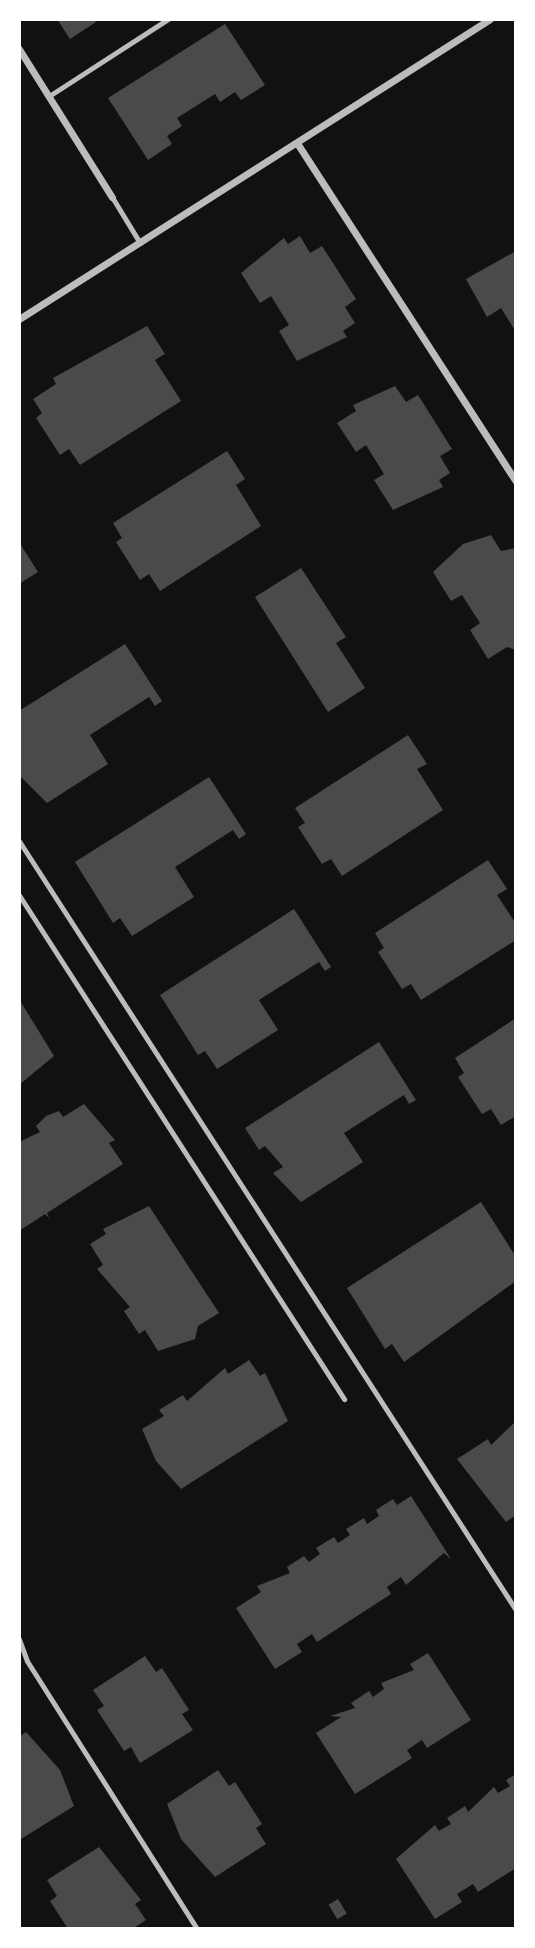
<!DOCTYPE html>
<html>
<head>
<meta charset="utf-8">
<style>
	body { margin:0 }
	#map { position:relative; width:535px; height:1948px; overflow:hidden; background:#111; font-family:"Public Sans",sans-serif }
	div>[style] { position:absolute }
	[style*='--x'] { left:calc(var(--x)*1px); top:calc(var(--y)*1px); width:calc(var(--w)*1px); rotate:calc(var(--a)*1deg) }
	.building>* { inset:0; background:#4a4a4a; transform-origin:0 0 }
	.service>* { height:5px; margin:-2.5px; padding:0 2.5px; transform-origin:2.5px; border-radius:2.5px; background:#bcbcbc }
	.minor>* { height:7px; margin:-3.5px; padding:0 3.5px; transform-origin:3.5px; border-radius:3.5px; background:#bcbcbc }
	span { translate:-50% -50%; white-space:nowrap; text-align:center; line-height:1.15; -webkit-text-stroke:6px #fff; paint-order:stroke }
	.frame { position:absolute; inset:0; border:21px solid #fff; pointer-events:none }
</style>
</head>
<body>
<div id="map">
	<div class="building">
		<div style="clip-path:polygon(57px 19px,95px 19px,96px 22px,70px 39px)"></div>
		<div style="clip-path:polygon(225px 24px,265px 85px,241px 100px,235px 92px,220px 102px,215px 94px,177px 118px,182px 126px,167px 136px,172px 144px,148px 160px,108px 98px)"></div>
		<div style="clip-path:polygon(300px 236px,310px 253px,322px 246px,356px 299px,345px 307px,355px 323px,343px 331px,347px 337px,297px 361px,279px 331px,289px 325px,271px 296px,260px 303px,241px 273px,284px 238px,288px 244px)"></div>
		<div style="clip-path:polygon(516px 251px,516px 332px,501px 308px,487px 317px,466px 279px)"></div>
		<div style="clip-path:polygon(147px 326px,165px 354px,155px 360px,181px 401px,80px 465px,69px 449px,60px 455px,36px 418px,42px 413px,33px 399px,56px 384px,53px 378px)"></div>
		<div style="clip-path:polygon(395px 386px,406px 402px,418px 395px,452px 449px,440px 456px,450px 473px,439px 480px,443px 487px,393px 510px,374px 480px,384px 474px,366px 445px,356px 452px,337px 423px,356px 411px,353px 405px)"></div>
		<div style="clip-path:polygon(227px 451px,245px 479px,236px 485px,261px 526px,160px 591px,149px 574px,140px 580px,116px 542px,122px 538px,113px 523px)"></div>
		<div style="clip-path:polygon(491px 535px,501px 551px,516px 548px,516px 650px,507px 647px,488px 659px,470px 630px,480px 623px,462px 595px,451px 601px,433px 572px,463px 544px)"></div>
		<div style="clip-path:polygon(19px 542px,38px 572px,19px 584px)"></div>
		<div style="clip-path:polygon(301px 568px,346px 637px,336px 643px,365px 688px,328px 712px,255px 597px)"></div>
		<div style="clip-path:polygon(125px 644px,162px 701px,155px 706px,149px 697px,90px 735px,108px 764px,47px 803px,19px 775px,19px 711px)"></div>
		<div style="clip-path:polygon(408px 735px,427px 764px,417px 769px,443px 810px,342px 876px,331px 859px,322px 864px,298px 827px,305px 823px,295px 808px)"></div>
		<div style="clip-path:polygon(209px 777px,246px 834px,239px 839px,233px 830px,175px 867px,194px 897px,132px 936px,120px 918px,113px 923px,75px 862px)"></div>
		<div style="clip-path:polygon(488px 860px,507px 889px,497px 895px,516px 924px,516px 940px,421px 1000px,411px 984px,402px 989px,378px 952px,384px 948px,375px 933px)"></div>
		<div style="clip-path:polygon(294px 909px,331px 967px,325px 971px,319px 962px,259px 1000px,278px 1030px,217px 1069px,205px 1051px,198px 1055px,160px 995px)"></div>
		<div style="clip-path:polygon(19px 999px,54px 1056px,19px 1085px)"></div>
		<div style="clip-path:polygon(516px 1018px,516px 1116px,501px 1125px,491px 1109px,482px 1114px,458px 1077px,464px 1073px,455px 1058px)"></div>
		<div style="clip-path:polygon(379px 1042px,416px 1100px,409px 1104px,404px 1095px,344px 1133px,363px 1162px,301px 1202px,273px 1173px,283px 1167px,279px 1162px,265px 1146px,259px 1150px,245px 1128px)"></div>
		<div style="clip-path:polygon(84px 1104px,115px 1140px,109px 1143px,123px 1164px,47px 1213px,49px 1218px,45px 1214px,19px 1231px,19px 1142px,40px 1132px,36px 1126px,46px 1116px,59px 1111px,63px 1117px)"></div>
		<div style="clip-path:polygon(481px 1202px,516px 1257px,516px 1281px,404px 1362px,392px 1344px,385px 1349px,347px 1288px)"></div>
		<div style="clip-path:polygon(149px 1206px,219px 1313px,198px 1326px,195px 1339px,158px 1351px,145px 1330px,139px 1334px,124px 1311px,130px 1307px,97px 1269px,103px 1265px,90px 1244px,106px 1234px,103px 1229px)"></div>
		<div style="clip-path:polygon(249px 1360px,260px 1376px,265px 1373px,288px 1421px,181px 1489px,156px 1461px,142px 1429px,164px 1416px,159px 1410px,183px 1395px,187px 1401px,225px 1368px,228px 1374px)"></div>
		<div style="clip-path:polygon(516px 1421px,516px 1515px,506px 1522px,457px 1459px,488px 1439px,491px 1445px)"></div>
		<div style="clip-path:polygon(411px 1496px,451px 1559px,444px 1553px,406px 1585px,401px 1577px,387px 1587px,391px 1594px,317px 1642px,312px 1634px,297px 1644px,302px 1652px,275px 1669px,236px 1608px,261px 1592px,257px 1586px,290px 1573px,287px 1567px,304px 1556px,309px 1562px,320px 1554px,316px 1548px,334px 1537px,338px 1543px,350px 1535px,346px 1529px,364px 1518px,367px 1524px,379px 1516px,376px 1510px,393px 1499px,397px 1505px)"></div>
		<div style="clip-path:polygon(428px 1653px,471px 1720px,427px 1748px,422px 1740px,407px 1750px,412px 1758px,355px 1794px,316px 1733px,341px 1717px,330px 1716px,355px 1708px,351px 1703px,369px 1691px,373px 1697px,384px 1689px,381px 1683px,414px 1670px,410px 1664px)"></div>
		<div style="clip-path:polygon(145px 1656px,156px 1672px,162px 1668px,189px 1710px,182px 1714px,193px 1730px,140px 1763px,131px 1747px,124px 1751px,97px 1710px,104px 1706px,93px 1690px)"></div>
		<div style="clip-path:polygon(26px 1732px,60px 1770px,74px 1806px,21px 1839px,19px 1737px)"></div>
		<div style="clip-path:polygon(218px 1770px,229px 1786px,235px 1782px,262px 1824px,256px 1828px,266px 1844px,215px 1877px,181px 1839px,167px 1804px)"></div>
		<div style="clip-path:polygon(516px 1774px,516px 1868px,478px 1892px,473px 1884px,457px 1894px,462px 1902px,435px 1919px,396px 1859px,435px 1825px,439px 1831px,451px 1824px,447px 1818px,465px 1806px,468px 1812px,494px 1787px,498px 1793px,510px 1786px,506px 1780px)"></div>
		<div style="clip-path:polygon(99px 1847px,141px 1900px,135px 1904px,146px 1920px,132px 1929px,68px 1929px,50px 1901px,57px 1896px,47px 1880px)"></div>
		<div style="left:338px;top:1899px;width:17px;height:11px;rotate:59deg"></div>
	</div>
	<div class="service">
		<div style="--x:49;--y:96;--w:142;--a:-32.9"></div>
		<div style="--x:112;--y:197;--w:54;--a:58.7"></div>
		<div style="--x:19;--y:841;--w:916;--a:57.13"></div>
		<div style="--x:19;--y:895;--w:600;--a:57.18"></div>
		<div style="--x:19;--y:1639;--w:23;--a:70"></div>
		<div style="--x:27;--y:1661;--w:317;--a:57.6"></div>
	</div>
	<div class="minor">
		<div style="--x:19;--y:49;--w:175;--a:57.9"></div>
		<div style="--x:297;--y:143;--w:404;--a:57.1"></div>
		<div style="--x:19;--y:319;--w:558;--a:-32.49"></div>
	</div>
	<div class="frame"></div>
</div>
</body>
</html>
